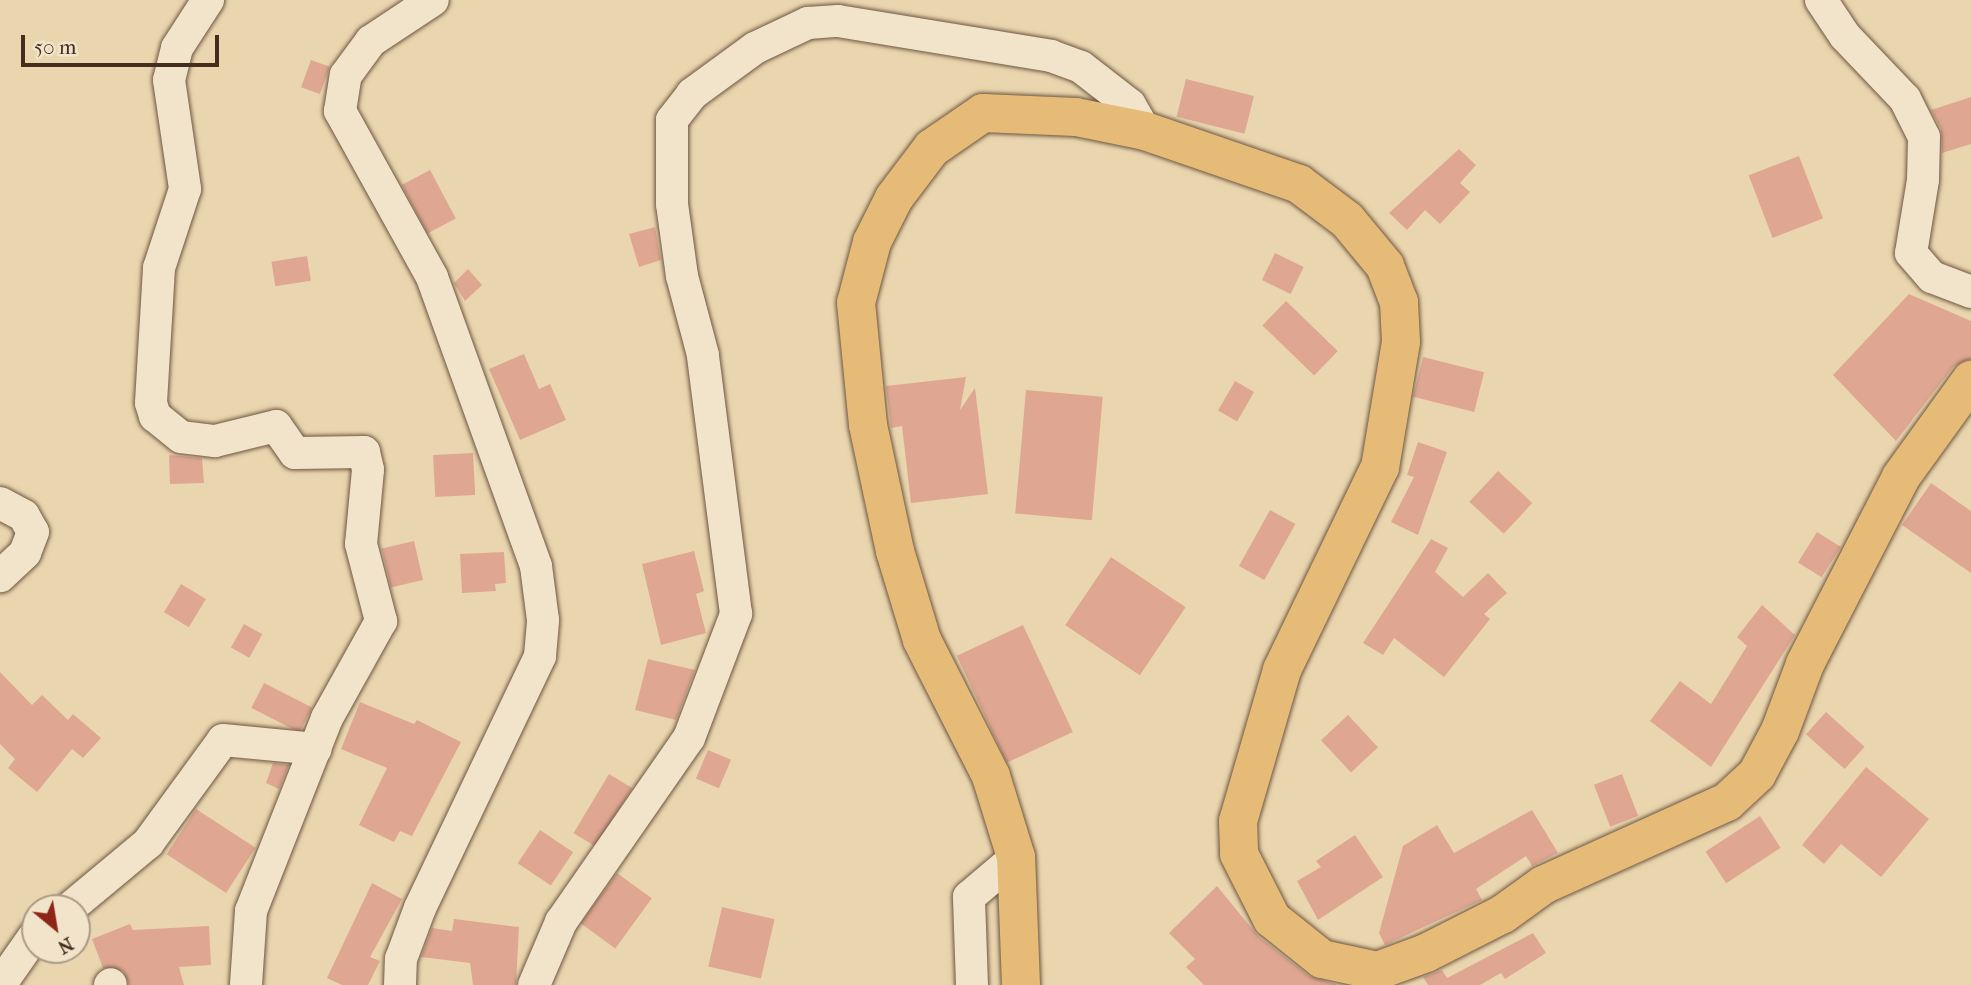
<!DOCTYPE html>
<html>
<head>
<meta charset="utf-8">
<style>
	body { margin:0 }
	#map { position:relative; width:1971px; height:985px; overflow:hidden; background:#ead6ae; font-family:"IM FELL French Canon",serif }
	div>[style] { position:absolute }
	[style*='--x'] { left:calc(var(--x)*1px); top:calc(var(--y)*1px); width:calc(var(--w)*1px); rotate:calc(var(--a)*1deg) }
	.building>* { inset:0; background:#dfa792; transform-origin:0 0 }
	.roads { filter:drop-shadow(0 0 2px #6e5642) drop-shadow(0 0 2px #6e5642) }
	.minor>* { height:32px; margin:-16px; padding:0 16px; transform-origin:16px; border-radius:16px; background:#f1e4ca }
	.major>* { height:38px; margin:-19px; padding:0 19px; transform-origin:19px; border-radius:19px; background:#e5bb77 }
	span { translate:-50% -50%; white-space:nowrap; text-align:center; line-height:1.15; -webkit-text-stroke:7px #f1e4ca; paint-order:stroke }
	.north { position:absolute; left:21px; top:894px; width:70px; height:70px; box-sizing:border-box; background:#f1e4ca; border:2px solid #ac9a85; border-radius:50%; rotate:150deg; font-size:19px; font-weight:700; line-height:28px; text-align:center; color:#442c1e }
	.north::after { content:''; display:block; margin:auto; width:24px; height:32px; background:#8f2418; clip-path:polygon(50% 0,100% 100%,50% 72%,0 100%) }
	.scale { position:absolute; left:21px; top:35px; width:198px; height:32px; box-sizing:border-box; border:4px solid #442c1e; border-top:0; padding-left:9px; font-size:21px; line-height:24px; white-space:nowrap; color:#442c1e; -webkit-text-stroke:5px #f1e4ca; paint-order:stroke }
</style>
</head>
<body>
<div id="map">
	<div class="building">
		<div style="left:311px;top:60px;width:20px;height:29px;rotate:20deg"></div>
		<div style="left:1186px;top:79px;width:70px;height:39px;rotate:14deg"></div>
		<div style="clip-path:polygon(1971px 97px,1971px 144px,1942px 153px,1941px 129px,1931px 110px)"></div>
		<div style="clip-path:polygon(1459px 149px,1476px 165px,1460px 183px,1470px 192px,1440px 224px,1425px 210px,1407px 230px,1389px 213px)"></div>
		<div style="left:1799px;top:156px;width:67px;height:54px;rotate:69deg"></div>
		<div style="left:430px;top:170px;width:55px;height:32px;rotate:62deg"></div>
		<div style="clip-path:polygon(655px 227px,661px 260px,639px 267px,629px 234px)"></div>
		<div style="left:1275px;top:253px;width:32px;height:30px;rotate:26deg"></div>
		<div style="left:307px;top:256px;width:25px;height:36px;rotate:81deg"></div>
		<div style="clip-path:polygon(468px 269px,482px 285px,465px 301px,454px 283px)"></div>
		<div style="clip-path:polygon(1909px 294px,1971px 321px,1971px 359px,1953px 367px,1896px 441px,1833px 375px)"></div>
		<div style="left:1286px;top:301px;width:72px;height:34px;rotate:44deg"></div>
		<div style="clip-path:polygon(524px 354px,539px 389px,550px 384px,566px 420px,520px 440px,489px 369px)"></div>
		<div style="left:1423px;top:357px;width:63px;height:41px;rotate:14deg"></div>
		<div style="clip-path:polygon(966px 377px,960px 410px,975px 388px,988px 494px,911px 503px,902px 426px,891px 428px,886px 386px)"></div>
		<div style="left:1235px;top:381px;width:22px;height:34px;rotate:30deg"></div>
		<div style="left:1026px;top:390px;width:77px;height:124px;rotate:5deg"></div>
		<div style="clip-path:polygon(1418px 442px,1447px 452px,1418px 535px,1391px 522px,1414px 477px,1407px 475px)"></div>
		<div style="left:473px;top:453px;width:42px;height:40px;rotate:87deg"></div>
		<div style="clip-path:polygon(169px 455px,202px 458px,204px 483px,170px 484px)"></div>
		<div style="left:1498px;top:471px;width:47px;height:42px;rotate:43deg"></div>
		<div style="clip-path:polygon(1931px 483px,1971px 511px,1971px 573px,1902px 525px)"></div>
		<div style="left:1270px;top:510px;width:29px;height:64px;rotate:29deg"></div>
		<div style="left:1817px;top:532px;width:28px;height:36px;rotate:32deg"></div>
		<div style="clip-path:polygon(1431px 539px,1448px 548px,1435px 572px,1463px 597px,1488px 573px,1507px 593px,1484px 614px,1490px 619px,1444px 677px,1394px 638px,1383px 655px,1363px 643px)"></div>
		<div style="left:414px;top:541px;width:40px;height:33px;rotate:77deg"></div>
		<div style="clip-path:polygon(694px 551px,704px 591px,696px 594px,706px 633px,661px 645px,642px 564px)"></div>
		<div style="clip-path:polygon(504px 552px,506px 583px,495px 584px,496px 591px,462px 593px,460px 554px)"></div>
		<div style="left:1111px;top:557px;width:90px;height:82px;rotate:34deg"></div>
		<div style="left:181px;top:584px;width:29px;height:33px;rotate:31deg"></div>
		<div style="clip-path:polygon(1762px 605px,1795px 635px,1711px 767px,1650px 721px,1680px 681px,1711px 704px,1747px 646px,1737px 637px)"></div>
		<div style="left:244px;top:624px;width:21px;height:27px;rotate:29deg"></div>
		<div style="left:1023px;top:625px;width:118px;height:73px;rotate:65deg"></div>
		<div style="clip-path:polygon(648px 659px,695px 670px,676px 720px,635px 710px)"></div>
		<div style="clip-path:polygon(0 672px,32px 705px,42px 695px,68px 720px,73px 714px,101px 738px,83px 758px,72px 749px,37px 792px,8px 768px,15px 759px,0 744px)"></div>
		<div style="left:264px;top:683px;width:54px;height:28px;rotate:27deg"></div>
		<div style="clip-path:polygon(360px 702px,414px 724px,417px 720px,461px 742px,412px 836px,400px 831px,394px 842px,359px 825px,387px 768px,341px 749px)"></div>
		<div style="left:1826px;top:712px;width:52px;height:30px;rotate:42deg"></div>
		<div style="left:1348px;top:715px;width:44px;height:37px;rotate:47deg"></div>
		<div style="left:708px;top:750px;width:25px;height:31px;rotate:23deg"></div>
		<div style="clip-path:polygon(273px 763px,289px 765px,279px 789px,266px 783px)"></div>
		<div style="clip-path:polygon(1866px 767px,1929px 819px,1881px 877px,1841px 844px,1824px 864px,1802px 845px)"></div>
		<div style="left:609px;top:774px;width:27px;height:69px;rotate:31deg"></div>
		<div style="left:1622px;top:774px;width:45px;height:30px;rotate:69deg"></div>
		<div style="left:196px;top:809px;width:71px;height:54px;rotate:33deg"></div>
		<div style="clip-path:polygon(1532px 810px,1558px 853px,1532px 866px,1526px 856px,1476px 889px,1482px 900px,1385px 945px,1379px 933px,1403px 846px,1437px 825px,1454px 853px)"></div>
		<div style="left:1760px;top:816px;width:38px;height:65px;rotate:57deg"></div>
		<div style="left:540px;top:830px;width:40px;height:40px;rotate:34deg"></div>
		<div style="clip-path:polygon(1355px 835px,1383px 877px,1318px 920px,1297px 881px,1321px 867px,1316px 861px)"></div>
		<div style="left:617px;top:873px;width:43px;height:62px;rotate:36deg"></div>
		<div style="clip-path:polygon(372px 883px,402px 899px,370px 957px,380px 961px,368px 985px,342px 985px,327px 978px)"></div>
		<div style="clip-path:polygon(1217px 886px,1258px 936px,1309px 976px,1338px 985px,1204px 985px,1186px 967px,1195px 959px,1169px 933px)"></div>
		<div style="left:722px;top:907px;width:54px;height:61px;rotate:13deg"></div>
		<div style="clip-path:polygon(454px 919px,519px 927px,516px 985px,473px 985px,470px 963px,421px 957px,432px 928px,452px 931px)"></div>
		<div style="clip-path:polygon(130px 924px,133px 930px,209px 926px,211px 965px,179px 967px,184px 985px,129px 985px,123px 971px,103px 968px,92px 939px)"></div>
		<div style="clip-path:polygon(1533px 933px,1546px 953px,1505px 979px,1501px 973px,1480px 985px,1428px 985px,1423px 977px,1442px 970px,1447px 978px)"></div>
	</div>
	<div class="roads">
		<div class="minor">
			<div style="--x:208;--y:0;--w:57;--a:122.9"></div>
			<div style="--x:177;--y:48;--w:33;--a:104"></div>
			<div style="--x:169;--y:80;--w:110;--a:81.6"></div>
			<div style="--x:185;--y:189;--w:83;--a:108.2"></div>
			<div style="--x:159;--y:268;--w:135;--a:93.4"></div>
			<div style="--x:151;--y:403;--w:14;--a:73"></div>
			<div style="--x:155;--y:416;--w:33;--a:39"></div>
			<div style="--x:181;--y:437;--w:34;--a:7"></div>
			<div style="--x:215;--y:441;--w:63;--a:-13.8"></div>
			<div style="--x:276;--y:426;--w:33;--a:55"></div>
			<div style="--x:295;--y:453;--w:69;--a:-0.8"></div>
			<div style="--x:364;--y:452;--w:18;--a:77"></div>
			<div style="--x:368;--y:470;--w:74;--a:95.4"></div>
			<div style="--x:361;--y:544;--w:80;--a:75.4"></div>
			<div style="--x:381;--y:621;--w:111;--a:119.1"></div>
			<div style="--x:327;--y:718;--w:207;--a:111.5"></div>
			<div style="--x:251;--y:911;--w:74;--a:93.9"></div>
			<div style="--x:1821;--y:0;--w:43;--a:56.3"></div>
			<div style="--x:1845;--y:36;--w:87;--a:46.4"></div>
			<div style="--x:1905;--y:99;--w:42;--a:63.4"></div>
			<div style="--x:1924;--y:137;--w:43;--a:91.3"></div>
			<div style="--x:1923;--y:180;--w:74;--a:99.3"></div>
			<div style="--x:1911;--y:253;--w:32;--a:49"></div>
			<div style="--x:1932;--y:277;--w:42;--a:21"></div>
			<div style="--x:0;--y:503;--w:27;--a:28"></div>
			<div style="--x:24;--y:516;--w:18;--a:61"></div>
			<div style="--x:33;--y:532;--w:22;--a:111"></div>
			<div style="--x:25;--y:553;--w:34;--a:137"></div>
			<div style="--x:70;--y:908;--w:102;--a:-39.8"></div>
			<div style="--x:148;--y:843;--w:127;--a:-53.9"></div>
			<div style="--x:223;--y:740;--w:93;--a:5.5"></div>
			<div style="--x:0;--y:985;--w:61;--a:-55"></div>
			<div style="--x:110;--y:985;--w:1;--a:-45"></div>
			<div style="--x:400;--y:985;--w:26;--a:-88"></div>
			<div style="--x:401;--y:959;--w:54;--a:-69.6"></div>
			<div style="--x:420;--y:908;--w:279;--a:-64.5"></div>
			<div style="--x:540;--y:656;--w:36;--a:-85"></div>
			<div style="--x:543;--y:620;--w:54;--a:-97.4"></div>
			<div style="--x:536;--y:566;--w:307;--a:-109.8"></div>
			<div style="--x:432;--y:277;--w:190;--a:-119"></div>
			<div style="--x:340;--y:111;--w:36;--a:-81"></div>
			<div style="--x:346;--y:75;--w:42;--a:-53.7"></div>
			<div style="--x:371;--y:41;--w:74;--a:-33.5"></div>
			<div style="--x:534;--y:985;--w:69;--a:-66.8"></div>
			<div style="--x:561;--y:922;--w:224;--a:-55.2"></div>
			<div style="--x:689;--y:738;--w:133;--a:-69.2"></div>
			<div style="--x:736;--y:614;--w:261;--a:-97.3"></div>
			<div style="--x:703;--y:355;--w:82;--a:-104.9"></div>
			<div style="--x:682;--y:276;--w:73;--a:-97.9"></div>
			<div style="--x:672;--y:204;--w:84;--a:-90"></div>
			<div style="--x:672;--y:120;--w:33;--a:-52"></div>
			<div style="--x:692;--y:94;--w:78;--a:-36.1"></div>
			<div style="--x:755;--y:48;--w:59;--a:-25.3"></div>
			<div style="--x:808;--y:23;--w:30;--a:-4"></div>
			<div style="--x:838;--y:21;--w:216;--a:9.3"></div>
			<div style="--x:1051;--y:56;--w:32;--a:20"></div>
			<div style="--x:1081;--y:67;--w:62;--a:37.8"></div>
			<div style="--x:1130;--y:105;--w:30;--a:60"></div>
			<div style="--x:972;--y:985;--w:88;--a:-92"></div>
			<div style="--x:969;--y:897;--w:62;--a:-40.4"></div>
		</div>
		<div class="major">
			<div style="--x:1021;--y:985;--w:128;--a:-92.2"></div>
			<div style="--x:1016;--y:857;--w:85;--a:-107.2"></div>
			<div style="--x:991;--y:776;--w:153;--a:-116.9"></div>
			<div style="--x:922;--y:640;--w:93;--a:-106.9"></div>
			<div style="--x:895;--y:551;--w:129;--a:-102.1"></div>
			<div style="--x:868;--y:425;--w:123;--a:-95.6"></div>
			<div style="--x:856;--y:303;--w:63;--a:-75.3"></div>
			<div style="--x:872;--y:242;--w:49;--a:-63.4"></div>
			<div style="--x:894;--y:198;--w:63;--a:-52.8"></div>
			<div style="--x:932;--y:148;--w:62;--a:-34.5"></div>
			<div style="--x:983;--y:113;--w:93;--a:2.5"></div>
			<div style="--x:1076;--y:117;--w:70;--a:11.5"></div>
			<div style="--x:1145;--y:131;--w:163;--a:19"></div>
			<div style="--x:1299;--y:184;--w:60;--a:36.9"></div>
			<div style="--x:1347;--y:220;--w:60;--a:50.4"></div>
			<div style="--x:1385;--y:266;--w:39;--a:69"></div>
			<div style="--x:1399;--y:302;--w:40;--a:87.1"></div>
			<div style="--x:1401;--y:342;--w:127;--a:99.5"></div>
			<div style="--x:1380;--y:467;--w:225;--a:115.8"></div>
			<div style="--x:1282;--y:670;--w:157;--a:106.2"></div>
			<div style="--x:1238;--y:821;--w:33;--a:88"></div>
			<div style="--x:1239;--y:854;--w:73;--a:63.1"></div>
			<div style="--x:1272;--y:919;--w:64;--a:38.7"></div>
			<div style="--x:1322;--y:959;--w:56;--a:12.3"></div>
			<div style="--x:1377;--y:971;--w:52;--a:-20.2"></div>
			<div style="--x:1426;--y:953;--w:86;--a:-26.9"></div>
			<div style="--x:1503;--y:914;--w:49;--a:-35.9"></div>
			<div style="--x:1543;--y:885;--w:202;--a:-24.3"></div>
			<div style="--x:1727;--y:802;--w:41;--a:-43"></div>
			<div style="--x:1757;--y:774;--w:49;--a:-61.9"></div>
			<div style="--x:1780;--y:731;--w:72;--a:-69.5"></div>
			<div style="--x:1805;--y:664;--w:210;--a:-62.8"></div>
			<div style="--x:1901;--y:477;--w:120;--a:-54.2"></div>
		</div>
	</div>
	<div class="north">N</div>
	<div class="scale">50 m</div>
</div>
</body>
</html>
